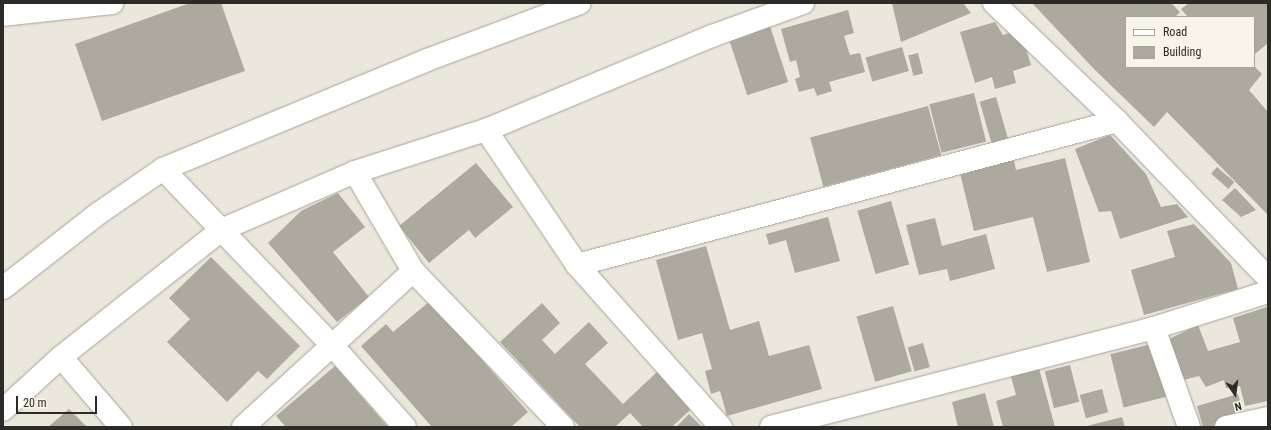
<!DOCTYPE html>
<html>
<head>
<meta charset="utf-8">
<style>
	body { margin:0 }
	#map { position:relative; width:1271px; height:430px; overflow:hidden; background:#ece7dc; font-family:"Roboto Condensed",sans-serif }
	div>[style] { position:absolute }
	[style*='--x'] { left:calc(var(--x)*1px); top:calc(var(--y)*1px); width:calc(var(--w)*1px); rotate:calc(var(--a)*1deg) }
	.building>* { inset:0; background:#ada99e; transform-origin:0 0 }
	.roads { filter:drop-shadow(0 0 1px #a7a398) drop-shadow(0 0 1px #a7a398) }
	.street>* { height:22px; margin:-11px; padding:0 11px; transform-origin:11px; border-radius:11px; background:#fff }
	.secondary>* { height:22px; margin:-11px; padding:0 11px; transform-origin:11px; border-radius:11px; background:#fff }
	span { translate:-50% -50%; white-space:nowrap; text-align:center; line-height:1.15; -webkit-text-stroke:3.5px #f9f4e9; paint-order:stroke }
	.frame { position:absolute; inset:0; border:4px solid #2c2b27; pointer-events:none }
	.legend { position:absolute; left:1125px; top:16px; width:130px; height:52px; box-sizing:border-box; background:#f9f4e9; border:1px solid #a7a49b; margin:0; padding:5px 7px; list-style:none; font-size:12px; color:#2c2b27 }
	.legend li { display:flex; align-items:center; gap:8px; height:20px }
	.legend b { width:20px; border:1px solid #a7a49b }
	.north { position:absolute; left:1215px; top:374px; width:40px; height:40px; -webkit-text-stroke:3px #f9f4e9; paint-order:stroke; rotate:166deg; font-size:11px; font-weight:700; line-height:16px; text-align:center; color:#2c2b27 }
	.north::after { content:''; display:block; margin:auto; width:14px; height:18px; background:#2c2b27; clip-path:polygon(50% 0,100% 100%,50% 72%,0 100%) }
	.scale { position:absolute; left:16px; top:396px; width:81px; height:18px; box-sizing:border-box; border:2px solid #2c2b27; border-top:0; padding-left:5px; font-size:12px; line-height:14px; white-space:nowrap; color:#2c2b27; -webkit-text-stroke:3px #f9f4e9; paint-order:stroke }
</style>
</head>
<body>
<div id="map">
	<div class="building">
		<div style="clip-path:polygon(190px 3px,221px 3px,245px 71px,102px 121px,75px 44px)"></div>
		<div style="clip-path:polygon(892px 3px,963px 3px,971px 13px,901px 42px)"></div>
		<div style="clip-path:polygon(1032px 3px,1171px 3px,1180px 12px,1175px 17px,1126px 17px,1126px 67px,1254px 66px,1262px 74px,1249px 90px,1268px 112px,1268px 215px,1167px 112px,1154px 127px,1095px 70px)"></div>
		<div style="clip-path:polygon(1189px 3px,1268px 3px,1268px 43px,1254px 55px,1254px 17px,1188px 17px,1181px 9px)"></div>
		<div style="clip-path:polygon(848px 10px,854px 33px,844px 36px,850px 55px,860px 53px,865px 72px,829px 82px,832px 91px,817px 96px,814px 88px,799px 92px,795px 79px,800px 77px,796px 60px,790px 62px,781px 29px)"></div>
		<div style="clip-path:polygon(995px 22px,1003px 35px,1020px 29px,1031px 65px,1013px 71px,1016px 83px,995px 89px,992px 77px,975px 83px,960px 32px)"></div>
		<div style="left:769px;top:23px;width:62px;height:43px;rotate:72deg"></div>
		<div style="left:902px;top:47px;width:25px;height:38px;rotate:74deg"></div>
		<div style="left:918px;top:53px;width:21px;height:10px;rotate:76deg"></div>
		<div style="left:974px;top:93px;width:50px;height:46px;rotate:76deg"></div>
		<div style="left:996px;top:97px;width:43px;height:17px;rotate:74deg"></div>
		<div style="left:928px;top:106px;width:51px;height:122px;rotate:75deg"></div>
		<div style="clip-path:polygon(1110px 135px,1146px 174px,1161px 207px,1177px 204px,1188px 217px,1120px 239px,1111px 211px,1099px 212px,1075px 149px)"></div>
		<div style="clip-path:polygon(1013px 156px,1016px 170px,1065px 158px,1090px 262px,1047px 272px,1033px 217px,974px 231px,959px 169px)"></div>
		<div style="clip-path:polygon(476px 163px,513px 207px,475px 238px,469px 230px,429px 263px,399px 226px)"></div>
		<div style="left:1217px;top:167px;width:23px;height:9px;rotate:41deg"></div>
		<div style="clip-path:polygon(1235px 188px,1256px 210px,1241px 217px,1222px 200px)"></div>
		<div style="clip-path:polygon(338px 193px,365px 227px,333px 252px,369px 297px,337px 322px,268px 243px,301px 211px)"></div>
		<div style="left:891px;top:201px;width:66px;height:35px;rotate:74deg"></div>
		<div style="clip-path:polygon(828px 217px,840px 261px,795px 273px,786px 240px,769px 245px,766px 234px)"></div>
		<div style="clip-path:polygon(935px 218px,942px 246px,986px 234px,995px 269px,950px 281px,947px 269px,919px 275px,906px 225px)"></div>
		<div style="clip-path:polygon(1194px 224px,1231px 263px,1238px 289px,1144px 315px,1131px 270px,1175px 257px,1167px 231px)"></div>
		<div style="clip-path:polygon(706px 246px,730px 330px,759px 321px,769px 356px,809px 345px,822px 389px,727px 416px,720px 391px,711px 394px,705px 371px,712px 369px,702px 333px,678px 340px,656px 260px)"></div>
		<div style="clip-path:polygon(211px 257px,300px 346px,267px 379px,258px 371px,227px 402px,167px 342px,190px 319px,169px 298px)"></div>
		<div style="clip-path:polygon(430px 301px,528px 412px,511px 427px,432px 427px,361px 346px,386px 324px,393px 332px)"></div>
		<div style="clip-path:polygon(542px 303px,560px 323px,542px 340px,555px 354px,589px 322px,608px 343px,585px 364px,623px 404px,657px 372px,691px 409px,672px 427px,643px 427px,630px 413px,615px 427px,580px 427px,500px 342px)"></div>
		<div style="left:893px;top:306px;width:68px;height:38px;rotate:74deg"></div>
		<div style="clip-path:polygon(1267px 307px,1268px 308px,1268px 401px,1245px 406px,1240px 386px,1226px 388px,1224px 380px,1206px 387px,1199px 376px,1183px 380px,1169px 339px,1198px 325px,1208px 351px,1240px 342px,1233px 318px)"></div>
		<div style="left:923px;top:343px;width:25px;height:16px;rotate:74deg"></div>
		<div style="left:1155px;top:343px;width:55px;height:46px;rotate:76deg"></div>
		<div style="clip-path:polygon(1038px 365px,1055px 427px,1003px 427px,996px 401px,1016px 395px,1010px 373px)"></div>
		<div style="left:1070px;top:365px;width:38px;height:26px;rotate:76deg"></div>
		<div style="clip-path:polygon(335px 366px,388px 427px,286px 427px,276px 416px)"></div>
		<div style="left:1102px;top:389px;width:24px;height:23px;rotate:75deg"></div>
		<div style="clip-path:polygon(985px 393px,994px 427px,958px 427px,952px 402px)"></div>
		<div style="clip-path:polygon(1238px 394px,1244px 416px,1209px 427px,1203px 427px,1197px 406px)"></div>
		<div style="clip-path:polygon(69px 409px,87px 427px,48px 427px)"></div>
		<div style="clip-path:polygon(689px 414px,702px 427px,676px 427px)"></div>
		<div style="clip-path:polygon(1122px 417px,1125px 427px,1087px 427px,1087px 426px)"></div>
	</div>
	<div class="roads">
		<div class="street">
			<div style="--x:994;--y:3;--w:170;--a:43.8"></div>
			<div style="--x:1117;--y:121;--w:218;--a:46.1"></div>
			<div style="--x:3;--y:15;--w:110;--a:-6.3"></div>
			<div style="--x:486;--y:130;--w:163;--a:56"></div>
			<div style="--x:577;--y:265;--w:217;--a:48.4"></div>
			<div style="--x:163;--y:169;--w:243;--a:46.2"></div>
			<div style="--x:331;--y:344;--w:111;--a:48.3"></div>
			<div style="--x:355;--y:172;--w:115;--a:59.6"></div>
			<div style="--x:413;--y:271;--w:216;--a:46.1"></div>
			<div style="--x:577;--y:265;--w:559;--a:-14.93"></div>
			<div style="--x:1154;--y:328;--w:105;--a:70.5"></div>
			<div style="--x:61;--y:357;--w:92;--a:49.4"></div>
			<div style="--x:3;--y:410;--w:79;--a:-42.4"></div>
			<div style="--x:61;--y:357;--w:204;--a:-38.4"></div>
			<div style="--x:221;--y:230;--w:146;--a:-23.4"></div>
			<div style="--x:355;--y:172;--w:138;--a:-17.8"></div>
			<div style="--x:486;--y:130;--w:245;--a:-22.6"></div>
			<div style="--x:712;--y:36;--w:97;--a:-19.9"></div>
			<div style="--x:243;--y:427;--w:231;--a:-42.5"></div>
			<div style="--x:771;--y:427;--w:396;--a:-14.5"></div>
			<div style="--x:1154;--y:328;--w:120;--a:-17.5"></div>
			<div style="--x:1226;--y:427;--w:43;--a:-12.1"></div>
		</div>
		<div class="secondary">
			<div style="--x:3;--y:288;--w:122;--a:-38"></div>
			<div style="--x:99;--y:213;--w:78;--a:-34.5"></div>
			<div style="--x:163;--y:169;--w:286;--a:-22.4"></div>
			<div style="--x:427;--y:60;--w:163;--a:-20.4"></div>
		</div>
	</div>
	<div class="frame"></div>
	<ul class="legend">
	<li><b style="height:5px;background:#fff"></b>Road</li>
	<li><b style="height:11px;background:#ada99e"></b>Building</li>
	</ul>
	<div class="north">N</div>
	<div class="scale">20 m</div>
</div>
</body>
</html>
